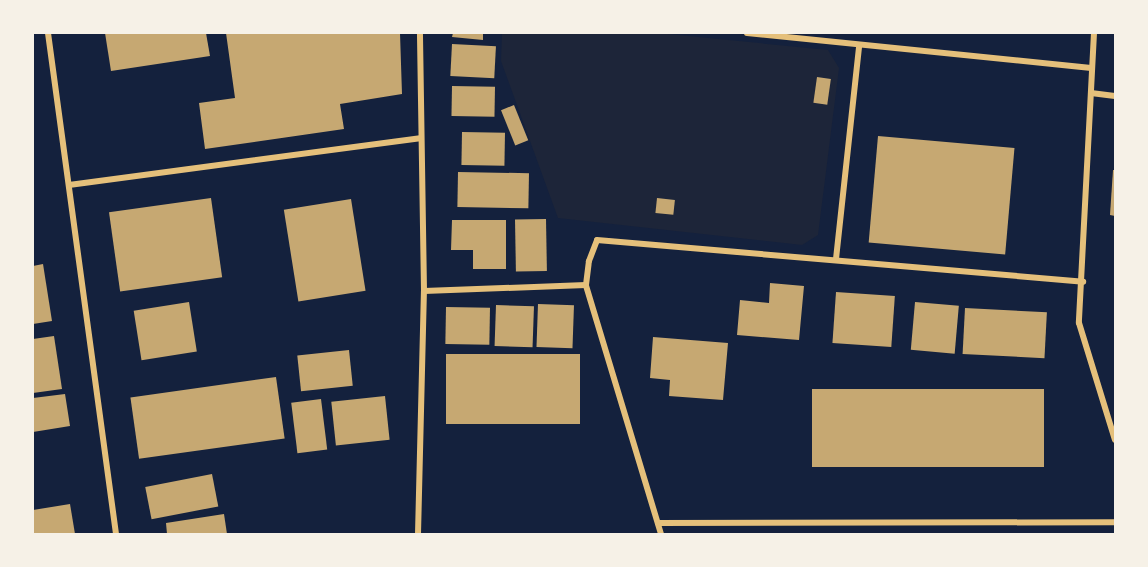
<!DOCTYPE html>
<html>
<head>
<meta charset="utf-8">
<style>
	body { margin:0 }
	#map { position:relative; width:1148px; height:567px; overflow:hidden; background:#14213d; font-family:Helvetica,sans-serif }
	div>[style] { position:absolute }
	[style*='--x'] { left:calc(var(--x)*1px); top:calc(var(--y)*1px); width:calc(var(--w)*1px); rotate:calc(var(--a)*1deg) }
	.green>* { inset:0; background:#1d2539 }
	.building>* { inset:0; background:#c6a872; transform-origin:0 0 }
	.minor>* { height:6px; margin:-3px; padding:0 3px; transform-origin:3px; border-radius:3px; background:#e5c07b }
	span { translate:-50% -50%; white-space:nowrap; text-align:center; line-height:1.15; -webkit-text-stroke:6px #f6f1e7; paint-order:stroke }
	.frame { position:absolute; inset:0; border:34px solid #f6f1e7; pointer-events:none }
</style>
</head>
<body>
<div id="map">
	<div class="green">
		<div style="clip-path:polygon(502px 33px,658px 33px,828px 50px,839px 68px,818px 235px,802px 245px,558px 218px,501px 61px)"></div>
	</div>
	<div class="building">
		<div style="clip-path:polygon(105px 33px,206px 33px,210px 56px,111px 71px)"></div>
		<div style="clip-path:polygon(226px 33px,400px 33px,402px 94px,340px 104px,344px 129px,205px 149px,199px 103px,235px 98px)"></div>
		<div style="clip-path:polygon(453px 33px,483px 33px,483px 40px,452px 37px)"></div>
		<div style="left:452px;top:44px;width:44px;height:32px;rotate:3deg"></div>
		<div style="left:817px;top:77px;width:14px;height:26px;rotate:8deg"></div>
		<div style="left:452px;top:86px;width:43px;height:30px;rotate:1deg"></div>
		<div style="left:514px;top:105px;width:38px;height:14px;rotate:68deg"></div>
		<div style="left:462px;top:132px;width:43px;height:33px;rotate:1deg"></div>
		<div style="left:878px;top:136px;width:137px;height:107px;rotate:5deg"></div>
		<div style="clip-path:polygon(1113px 170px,1115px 170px,1115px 216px,1110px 215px)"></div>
		<div style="left:458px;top:172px;width:71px;height:35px;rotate:1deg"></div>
		<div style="left:211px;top:198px;width:80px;height:103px;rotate:82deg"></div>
		<div style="left:657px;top:198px;width:18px;height:15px;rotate:6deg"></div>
		<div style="left:351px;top:199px;width:93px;height:68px;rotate:81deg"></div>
		<div style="left:546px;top:219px;width:52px;height:31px;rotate:89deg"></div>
		<div style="clip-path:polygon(452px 220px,506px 220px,506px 269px,473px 269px,473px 250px,451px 250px)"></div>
		<div style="clip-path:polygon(43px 264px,52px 321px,33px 324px,33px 266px)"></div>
		<div style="clip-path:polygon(770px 283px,804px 286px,799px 340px,737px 335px,740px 300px,769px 303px)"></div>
		<div style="left:836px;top:292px;width:59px;height:51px;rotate:4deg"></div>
		<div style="left:189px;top:302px;width:50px;height:56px;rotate:81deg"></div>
		<div style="left:915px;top:302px;width:44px;height:48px;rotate:5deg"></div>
		<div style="left:538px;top:304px;width:36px;height:43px;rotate:2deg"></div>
		<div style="left:496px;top:305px;width:38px;height:41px;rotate:2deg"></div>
		<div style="left:446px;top:307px;width:44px;height:37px;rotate:1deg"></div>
		<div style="left:965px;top:308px;width:82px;height:46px;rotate:3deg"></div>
		<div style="clip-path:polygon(54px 336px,62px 389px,33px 393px,33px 339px)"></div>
		<div style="clip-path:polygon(653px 337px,728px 343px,723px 400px,669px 396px,670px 380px,650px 378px)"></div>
		<div style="left:349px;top:350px;width:36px;height:52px;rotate:84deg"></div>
		<div style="left:446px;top:354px;width:134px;height:70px"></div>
		<div style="left:276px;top:377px;width:62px;height:147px;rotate:82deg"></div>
		<div style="left:812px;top:389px;width:232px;height:78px"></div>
		<div style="clip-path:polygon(65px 394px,70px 426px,33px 432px,33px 398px)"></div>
		<div style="left:385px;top:396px;width:44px;height:54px;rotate:84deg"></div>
		<div style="left:321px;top:399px;width:51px;height:30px;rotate:83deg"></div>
		<div style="left:212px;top:474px;width:33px;height:68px;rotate:79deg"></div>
		<div style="clip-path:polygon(70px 504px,75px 534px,33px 534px,33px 510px)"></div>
		<div style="clip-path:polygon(224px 514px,227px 534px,167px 534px,166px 523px)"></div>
	</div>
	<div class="minor">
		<div style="--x:48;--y:33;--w:506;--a:82.27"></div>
		<div style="--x:747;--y:33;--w:346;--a:5.8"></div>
		<div style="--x:1094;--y:33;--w:290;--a:93"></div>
		<div style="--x:1079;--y:323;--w:122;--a:72.9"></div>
		<div style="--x:1091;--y:93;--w:24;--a:7"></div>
		<div style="--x:69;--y:185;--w:354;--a:-7.6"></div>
		<div style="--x:836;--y:259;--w:213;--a:-83.8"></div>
		<div style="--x:424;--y:291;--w:162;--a:-2.1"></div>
		<div style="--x:658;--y:523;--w:457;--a:-0.1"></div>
		<div style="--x:418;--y:534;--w:243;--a:-88.6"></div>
		<div style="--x:424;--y:291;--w:258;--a:-90.9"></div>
		<div style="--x:661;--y:534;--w:260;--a:-106.8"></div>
		<div style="--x:586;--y:285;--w:24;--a:-83"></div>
		<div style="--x:589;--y:261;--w:22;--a:-69"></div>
		<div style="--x:597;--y:240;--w:488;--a:4.9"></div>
	</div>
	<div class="frame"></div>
</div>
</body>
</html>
